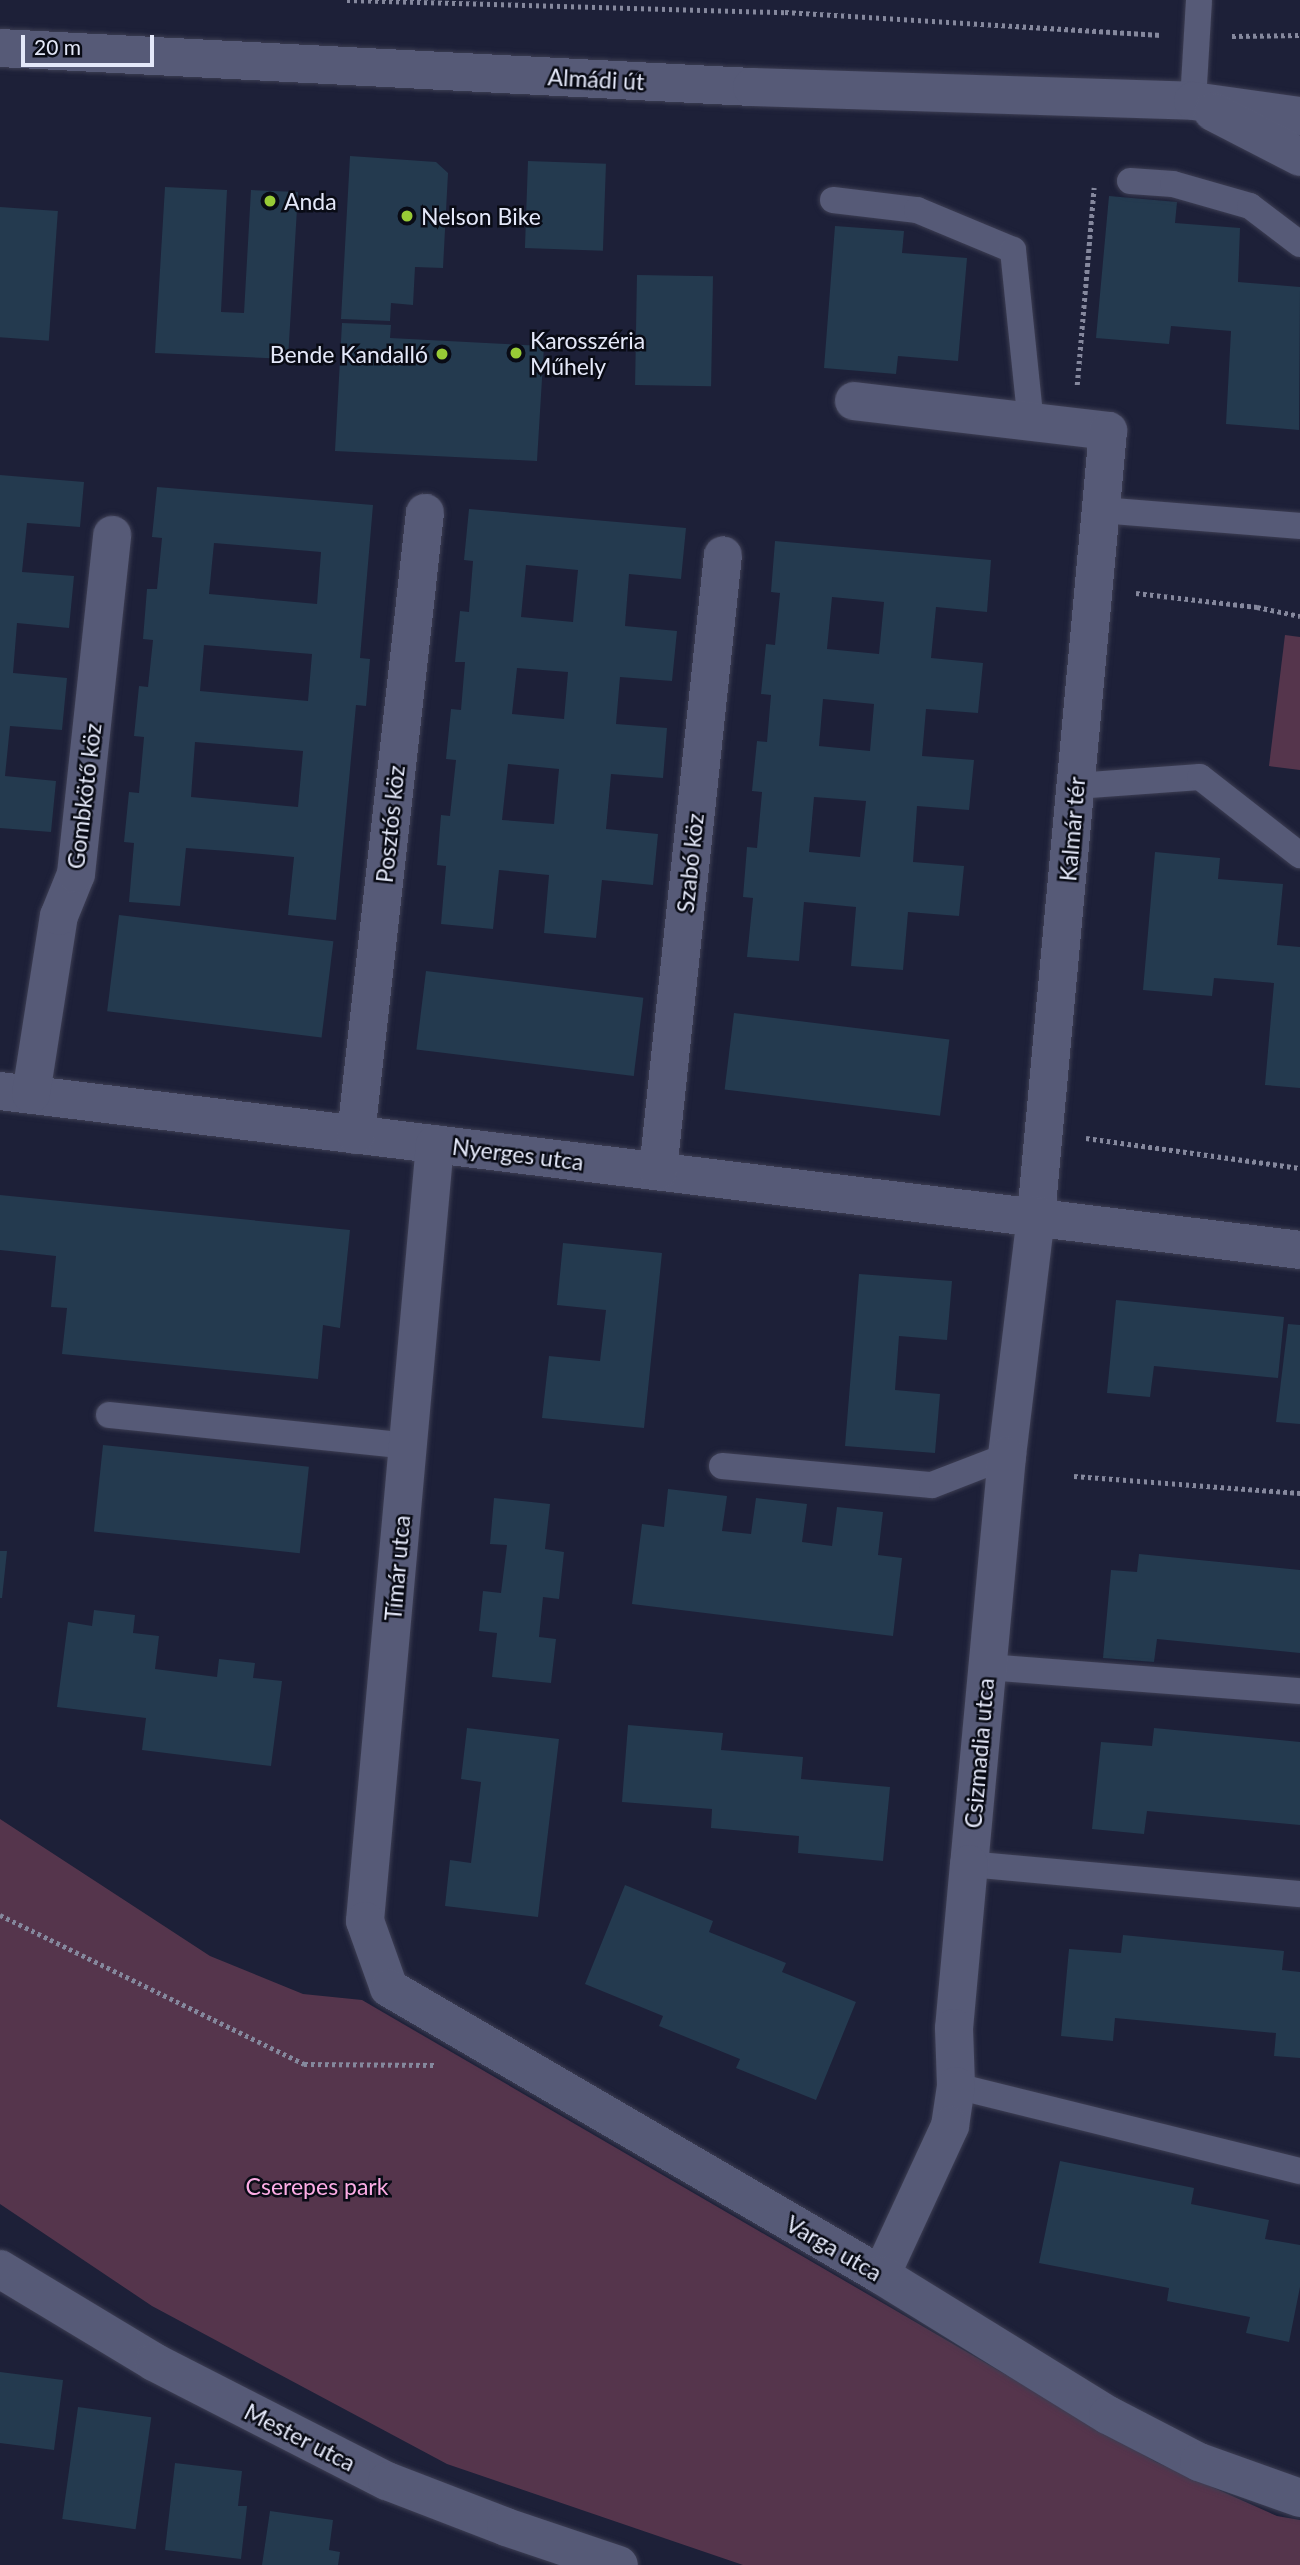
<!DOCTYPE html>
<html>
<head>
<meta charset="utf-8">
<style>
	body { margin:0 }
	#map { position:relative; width:1300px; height:2565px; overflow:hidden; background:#1d2038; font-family:Lato,sans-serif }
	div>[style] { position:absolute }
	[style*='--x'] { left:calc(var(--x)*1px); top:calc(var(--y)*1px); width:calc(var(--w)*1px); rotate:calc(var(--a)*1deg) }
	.green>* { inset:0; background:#55354c }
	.building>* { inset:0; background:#243a4f; transform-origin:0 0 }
	.path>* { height:4.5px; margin-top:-2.25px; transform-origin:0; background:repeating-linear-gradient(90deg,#85889d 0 3.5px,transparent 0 7px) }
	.roads { filter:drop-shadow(0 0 2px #3d3e53) drop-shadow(0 0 2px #3d3e53) }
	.service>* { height:26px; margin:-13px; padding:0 13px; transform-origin:13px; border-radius:13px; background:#565a77 }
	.minor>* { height:38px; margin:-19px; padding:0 19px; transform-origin:19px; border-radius:19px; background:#565a77 }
	.tertiary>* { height:38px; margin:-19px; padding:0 19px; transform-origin:19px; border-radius:19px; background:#565a77 }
	.dots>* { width:19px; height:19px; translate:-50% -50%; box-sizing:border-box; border:4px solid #090b15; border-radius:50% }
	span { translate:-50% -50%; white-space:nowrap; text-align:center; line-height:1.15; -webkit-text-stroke:5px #090b15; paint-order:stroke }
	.street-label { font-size:23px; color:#e4e8f9 }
	.poi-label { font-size:23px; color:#e4e8f9 }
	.left { translate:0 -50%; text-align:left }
	.right { translate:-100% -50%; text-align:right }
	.park-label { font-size:23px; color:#fcade5 }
	.scale { position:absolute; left:21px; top:35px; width:133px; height:32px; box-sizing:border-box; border:4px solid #e4e8f9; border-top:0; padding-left:9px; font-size:21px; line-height:24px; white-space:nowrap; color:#e4e8f9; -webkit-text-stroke:5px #090b15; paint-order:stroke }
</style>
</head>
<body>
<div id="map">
	<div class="green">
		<div style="clip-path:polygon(1285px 635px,1300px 637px,1300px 770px,1269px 766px)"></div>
		<div style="clip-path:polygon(0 1819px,210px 1956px,303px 1994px,362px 2000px,1156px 2462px,1277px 2516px,1300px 2520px,1300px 2565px,743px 2565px,447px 2464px,152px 2306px,0 2204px)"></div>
	</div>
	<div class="building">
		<div style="clip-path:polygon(350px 156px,436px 162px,448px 173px,443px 268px,415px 267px,413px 305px,391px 303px,390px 321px,341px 319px)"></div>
		<div style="left:528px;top:161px;width:78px;height:87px;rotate:2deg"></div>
		<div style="clip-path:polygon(165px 187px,227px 190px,221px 312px,244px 313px,251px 190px,298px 192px,288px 359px,155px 353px)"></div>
		<div style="clip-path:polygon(1109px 196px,1177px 202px,1175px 223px,1240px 228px,1238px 282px,1300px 287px,1299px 430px,1226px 424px,1231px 331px,1171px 326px,1169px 344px,1096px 338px)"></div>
		<div style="left:0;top:207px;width:58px;height:130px;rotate:4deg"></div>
		<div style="clip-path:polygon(835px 226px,904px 231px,902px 253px,967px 258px,958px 361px,898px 356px,896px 374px,824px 368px)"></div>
		<div style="left:637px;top:275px;width:76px;height:110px;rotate:1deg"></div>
		<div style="clip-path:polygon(342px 323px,391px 325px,390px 338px,544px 346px,537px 461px,335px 451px)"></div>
		<div style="clip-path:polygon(0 475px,84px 482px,80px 527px,27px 523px,22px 572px,74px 576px,69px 628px,17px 623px,13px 673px,67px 678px,62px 730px,10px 726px,5px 776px,56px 781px,51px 832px,0 828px)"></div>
		<div style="clip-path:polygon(evenodd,157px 487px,373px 505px,360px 658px,370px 659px,366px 706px,356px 705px,336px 920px,288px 915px,294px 857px,228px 851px,186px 848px,180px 906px,129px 902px,134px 843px,124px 842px,129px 792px,139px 793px,144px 737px,134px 736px,139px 686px,148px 687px,153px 640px,143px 639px,147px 589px,157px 589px,162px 538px,152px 537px,157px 487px,214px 543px,321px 552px,317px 604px,209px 594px,214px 543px,157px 487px,204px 645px,312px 654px,308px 701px,200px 691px,204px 645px,157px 487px,195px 742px,303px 751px,298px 807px,191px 797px,195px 742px)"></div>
		<div style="clip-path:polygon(evenodd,469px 509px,686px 528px,681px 579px,629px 574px,625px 626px,677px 631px,672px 681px,620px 677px,616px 724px,667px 728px,663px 778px,611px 774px,606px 829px,658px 834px,653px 885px,602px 880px,596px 938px,544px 933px,549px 875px,499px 870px,493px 929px,441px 924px,446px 866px,437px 865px,441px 815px,450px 816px,456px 760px,446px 759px,451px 709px,461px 710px,465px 662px,455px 662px,460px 611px,469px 612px,473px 561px,464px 560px,469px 509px,526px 565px,578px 570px,573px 622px,521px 617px,526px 565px,469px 509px,517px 668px,568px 672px,564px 719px,512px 714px,517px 668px,469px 509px,508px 764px,559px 769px,554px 824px,502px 820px,508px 764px)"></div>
		<div style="clip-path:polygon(evenodd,775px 541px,991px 560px,987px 612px,936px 607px,931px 658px,983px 663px,978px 713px,926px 709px,922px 756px,974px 760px,969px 810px,917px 806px,913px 862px,964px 866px,959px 916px,908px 912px,903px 970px,851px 966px,856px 907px,804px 902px,799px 961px,747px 957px,753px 898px,743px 897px,747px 847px,757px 848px,762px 792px,752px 791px,757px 741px,767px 742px,771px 695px,761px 694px,766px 644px,775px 645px,780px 593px,771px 592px,775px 541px,832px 597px,884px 602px,879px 654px,827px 649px,832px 597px,775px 541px,823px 699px,874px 704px,870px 751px,819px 746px,823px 699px,775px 541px,814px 797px,866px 801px,860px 857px,809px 852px,814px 797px)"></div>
		<div style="clip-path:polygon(1155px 852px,1220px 858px,1218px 879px,1283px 884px,1277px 945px,1300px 947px,1300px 1088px,1265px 1085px,1274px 983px,1214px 978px,1212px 996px,1143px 990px)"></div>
		<div style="left:119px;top:915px;width:216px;height:97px;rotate:7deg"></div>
		<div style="left:426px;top:971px;width:219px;height:79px;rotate:7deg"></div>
		<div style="left:734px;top:1013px;width:217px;height:77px;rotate:7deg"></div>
		<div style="clip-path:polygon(0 1195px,350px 1230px,340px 1328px,323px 1325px,318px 1379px,62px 1354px,67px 1308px,51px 1307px,56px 1256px,0 1250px)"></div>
		<div style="clip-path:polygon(563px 1243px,662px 1253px,644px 1428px,542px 1418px,549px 1356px,600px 1361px,606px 1310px,557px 1305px)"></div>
		<div style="clip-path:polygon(859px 1274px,952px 1281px,947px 1340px,899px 1336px,895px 1390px,940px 1394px,935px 1453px,845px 1446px)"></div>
		<div style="clip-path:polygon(1116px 1300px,1284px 1317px,1278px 1378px,1154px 1366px,1150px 1397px,1107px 1393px)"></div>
		<div style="clip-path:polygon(1288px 1324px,1300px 1325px,1300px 1424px,1276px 1422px)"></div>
		<div style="left:103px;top:1445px;width:207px;height:87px;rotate:6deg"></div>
		<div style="clip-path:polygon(668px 1489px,727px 1496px,722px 1531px,751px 1534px,756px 1498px,807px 1504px,802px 1542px,832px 1546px,837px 1507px,883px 1512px,878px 1555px,902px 1558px,893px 1636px,632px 1604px,642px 1524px,664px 1527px)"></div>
		<div style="clip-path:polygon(494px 1498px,550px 1504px,545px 1549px,564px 1552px,559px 1599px,543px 1597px,539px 1637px,556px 1639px,551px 1683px,492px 1677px,497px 1633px,479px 1631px,483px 1591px,501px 1593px,507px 1545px,490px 1544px)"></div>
		<div style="clip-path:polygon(0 1551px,7px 1551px,2px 1598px,0 1598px)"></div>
		<div style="clip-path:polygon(1139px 1554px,1300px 1570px,1300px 1653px,1157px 1639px,1154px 1662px,1103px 1658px,1111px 1570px,1137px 1572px)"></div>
		<div style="clip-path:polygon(94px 1610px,135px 1615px,133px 1633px,159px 1636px,155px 1669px,217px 1677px,219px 1659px,255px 1663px,253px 1678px,282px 1681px,271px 1766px,142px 1750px,146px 1718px,57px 1707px,68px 1622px,92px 1626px)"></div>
		<div style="clip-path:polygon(628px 1725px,723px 1733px,721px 1750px,803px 1757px,801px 1779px,890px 1787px,883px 1861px,798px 1853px,799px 1836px,711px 1828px,712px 1809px,622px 1802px)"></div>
		<div style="clip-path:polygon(467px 1728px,559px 1739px,538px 1917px,445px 1906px,450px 1860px,471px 1863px,481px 1782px,461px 1779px)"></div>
		<div style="clip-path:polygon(1154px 1728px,1300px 1742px,1300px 1825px,1147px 1811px,1144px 1834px,1092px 1829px,1101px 1742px,1152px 1746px)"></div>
		<div style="clip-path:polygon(625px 1885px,713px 1921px,709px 1932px,786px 1963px,782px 1972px,856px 2002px,816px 2100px,736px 2068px,740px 2059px,659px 2026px,663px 2016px,585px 1984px)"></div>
		<div style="clip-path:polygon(1123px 1935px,1284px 1951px,1282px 1970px,1300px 1972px,1300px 2058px,1274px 2056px,1276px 2033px,1115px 2018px,1113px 2041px,1061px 2036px,1069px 1949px,1121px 1953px)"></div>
		<div style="clip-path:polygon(1060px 2161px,1194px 2188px,1191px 2204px,1269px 2220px,1265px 2239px,1300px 2245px,1300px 2287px,1289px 2342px,1246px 2333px,1250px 2317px,1167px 2301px,1169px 2288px,1039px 2263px)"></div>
		<div style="clip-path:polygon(0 2372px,63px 2380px,54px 2450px,0 2443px)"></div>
		<div style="left:78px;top:2407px;width:74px;height:113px;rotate:8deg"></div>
		<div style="clip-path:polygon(175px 2463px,242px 2471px,238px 2506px,247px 2506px,241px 2559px,165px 2550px)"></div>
		<div style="clip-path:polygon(270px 2511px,333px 2520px,329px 2550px,340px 2552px,338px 2565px,262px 2565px)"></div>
	</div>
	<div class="path">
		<div style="--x:347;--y:0;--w:438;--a:1.6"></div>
		<div style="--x:785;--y:12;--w:377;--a:3.5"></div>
		<div style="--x:1232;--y:36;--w:68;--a:-0.8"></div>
		<div style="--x:1077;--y:385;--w:198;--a:-85.1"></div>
		<div style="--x:1136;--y:593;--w:122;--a:6.6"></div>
		<div style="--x:1257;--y:607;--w:44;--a:11.8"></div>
		<div style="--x:1086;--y:1138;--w:216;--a:8"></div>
		<div style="--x:1074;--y:1476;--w:227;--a:4.3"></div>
		<div style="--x:0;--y:1915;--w:339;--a:26.1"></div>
		<div style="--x:304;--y:2064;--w:130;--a:0.4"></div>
	</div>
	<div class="roads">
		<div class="service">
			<div style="--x:1193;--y:101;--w:101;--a:-86.6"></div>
			<div style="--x:1130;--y:181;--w:43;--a:4"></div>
			<div style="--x:1173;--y:184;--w:80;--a:15.9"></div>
			<div style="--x:1250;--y:206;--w:63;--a:37.2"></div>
			<div style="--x:833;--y:200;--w:85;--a:6.8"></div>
			<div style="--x:917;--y:210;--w:104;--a:22.6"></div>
			<div style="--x:1013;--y:250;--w:174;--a:84.1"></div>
			<div style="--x:1101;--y:510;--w:200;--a:4.6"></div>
			<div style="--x:1076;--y:786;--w:124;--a:-4.2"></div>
			<div style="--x:1200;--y:777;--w:127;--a:38"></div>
			<div style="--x:109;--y:1415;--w:301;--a:5.9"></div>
			<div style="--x:722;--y:1466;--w:211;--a:5.2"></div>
			<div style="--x:932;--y:1485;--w:80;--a:-21.1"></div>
			<div style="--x:987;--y:1667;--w:314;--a:4.4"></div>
			<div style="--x:969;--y:1864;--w:332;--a:5.2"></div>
			<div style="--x:956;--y:2086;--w:354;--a:13.9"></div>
		</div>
		<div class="minor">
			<div style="--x:854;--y:401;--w:256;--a:6.7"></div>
			<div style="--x:1108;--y:431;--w:788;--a:95.24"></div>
			<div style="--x:1036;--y:1216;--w:242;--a:96.9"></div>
			<div style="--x:1007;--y:1456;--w:410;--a:95.3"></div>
			<div style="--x:969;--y:1864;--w:165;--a:95.2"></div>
			<div style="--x:954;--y:2028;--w:58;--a:88"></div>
			<div style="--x:956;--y:2086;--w:40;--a:98.5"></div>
			<div style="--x:950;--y:2126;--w:164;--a:114.8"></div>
			<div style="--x:0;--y:1091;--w:1310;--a:6.97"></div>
			<div style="--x:31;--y:1094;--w:180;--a:-81.1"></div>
			<div style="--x:59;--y:916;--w:45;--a:-68"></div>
			<div style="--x:76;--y:874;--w:341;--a:-83.9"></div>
			<div style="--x:356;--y:1135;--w:626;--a:-83.67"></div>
			<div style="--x:435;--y:1144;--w:780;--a:95.15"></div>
			<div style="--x:365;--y:1921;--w:71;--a:70.3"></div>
			<div style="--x:389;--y:1988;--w:570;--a:30.26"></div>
			<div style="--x:881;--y:2275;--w:267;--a:31.7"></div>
			<div style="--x:1108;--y:2415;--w:102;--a:27.3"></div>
			<div style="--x:1199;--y:2462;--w:107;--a:19.6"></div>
			<div style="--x:658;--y:1171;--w:619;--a:-83.98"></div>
			<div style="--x:0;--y:2269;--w:180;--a:31.1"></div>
			<div style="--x:154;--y:2362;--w:262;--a:27.1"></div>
			<div style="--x:387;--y:2481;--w:128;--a:21.1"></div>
			<div style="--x:506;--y:2527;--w:119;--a:18.6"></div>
		</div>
		<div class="tertiary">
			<div style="--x:0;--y:48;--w:753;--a:2.97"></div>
			<div style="--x:752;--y:87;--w:441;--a:1.8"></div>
			<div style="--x:1193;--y:101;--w:108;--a:8"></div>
			<div style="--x:1213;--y:112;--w:98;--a:27.3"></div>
		</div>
	</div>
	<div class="dots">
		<div style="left:270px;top:201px;background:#98cb36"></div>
		<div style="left:407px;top:216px;background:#98cb36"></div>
		<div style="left:516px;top:353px;background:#98cb36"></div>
		<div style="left:442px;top:354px;background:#98cb36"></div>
	</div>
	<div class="street-label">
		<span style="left:596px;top:79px;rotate:3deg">Almádi út</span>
		<span style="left:84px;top:796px;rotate:-83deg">Gombkötő köz</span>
		<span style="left:390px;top:824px;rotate:-84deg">Posztós köz</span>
		<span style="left:1072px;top:829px;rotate:-85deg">Kalmár tér</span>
		<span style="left:690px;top:863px;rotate:-84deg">Szabó köz</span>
		<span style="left:518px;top:1154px;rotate:7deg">Nyerges utca</span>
		<span style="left:397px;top:1568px;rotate:-85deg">Tímár utca</span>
		<span style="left:979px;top:1753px;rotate:-85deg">Csizmadia utca</span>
		<span style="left:834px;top:2248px;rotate:30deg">Varga utca</span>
		<span style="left:300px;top:2437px;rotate:27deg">Mester utca</span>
	</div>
	<div class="poi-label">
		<span class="left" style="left:284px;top:201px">Anda</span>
		<span class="left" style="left:421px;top:216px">Nelson Bike</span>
		<span class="left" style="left:530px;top:353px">Karosszéria<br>Műhely</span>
		<span class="right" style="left:428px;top:354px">Bende Kandalló</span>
	</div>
	<div class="park-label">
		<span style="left:317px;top:2186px">Cserepes park</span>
	</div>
	<div class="scale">20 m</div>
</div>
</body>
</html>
